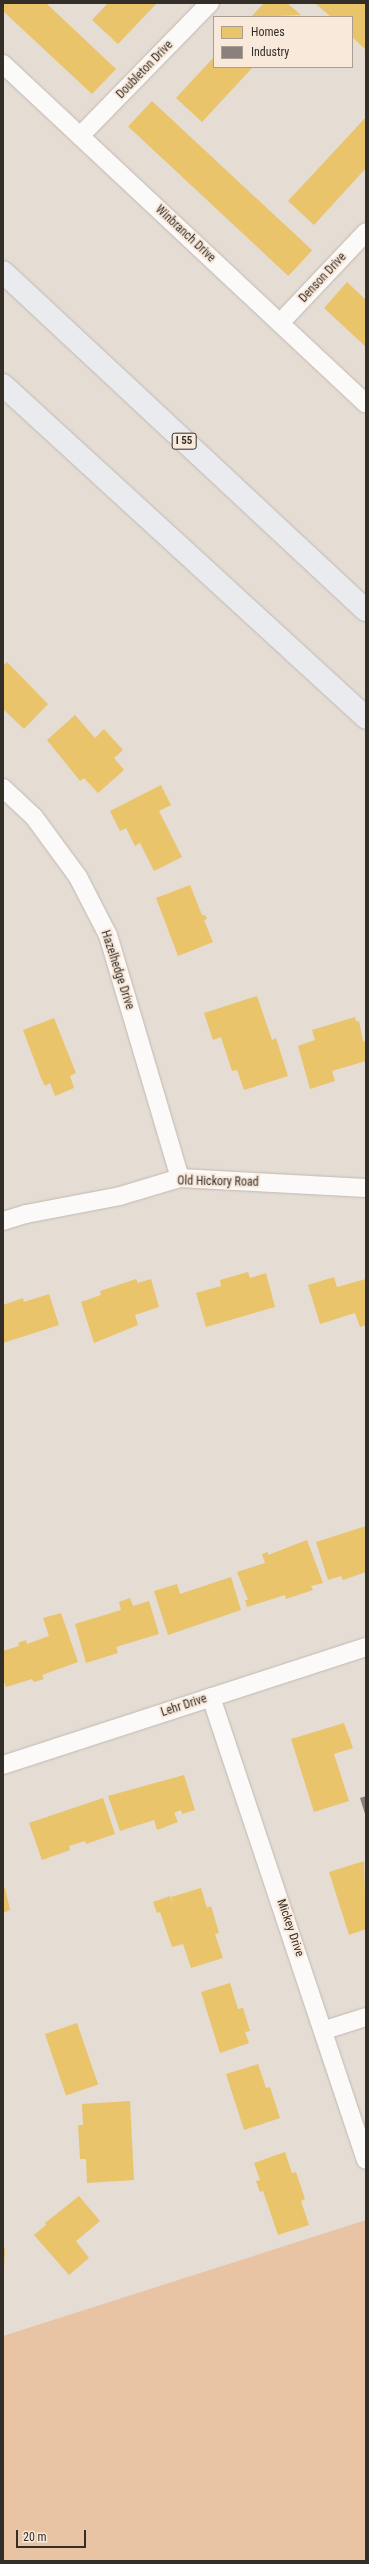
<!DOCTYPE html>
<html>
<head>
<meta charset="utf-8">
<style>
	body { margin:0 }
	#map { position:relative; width:369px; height:2564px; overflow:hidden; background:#e5dcd4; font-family:"Roboto Condensed",sans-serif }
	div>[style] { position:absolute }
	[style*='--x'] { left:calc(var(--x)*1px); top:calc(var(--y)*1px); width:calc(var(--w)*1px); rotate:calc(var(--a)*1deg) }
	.green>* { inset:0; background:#e8c4a4 }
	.homes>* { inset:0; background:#e9c46a; transform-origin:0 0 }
	.industry>* { inset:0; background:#8a817c }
	.roads { filter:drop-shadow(0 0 1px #bfb9b2) drop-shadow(0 0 1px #bfb9b2) }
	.street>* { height:18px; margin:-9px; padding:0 9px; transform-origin:9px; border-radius:9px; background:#fbfaf9 }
	.highway>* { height:22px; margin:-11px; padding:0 11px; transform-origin:11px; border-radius:11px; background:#e9ebee }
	span { translate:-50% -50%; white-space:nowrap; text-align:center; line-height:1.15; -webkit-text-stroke:4px #f9e9db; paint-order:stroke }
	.shield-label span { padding:1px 3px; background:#f9e9db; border:1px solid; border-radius:3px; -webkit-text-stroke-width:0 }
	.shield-label { font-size:11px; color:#342e28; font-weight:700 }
	.street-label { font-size:12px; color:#342e28 }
	.frame { position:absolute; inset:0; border:4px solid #342e28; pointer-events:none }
	.legend { position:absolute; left:213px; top:16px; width:140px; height:52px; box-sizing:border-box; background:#f9e9db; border:1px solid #aa9e93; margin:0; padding:5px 7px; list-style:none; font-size:12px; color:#342e28 }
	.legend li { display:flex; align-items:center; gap:8px; height:20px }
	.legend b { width:20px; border:1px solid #aa9e93 }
	.scale { position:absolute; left:16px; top:2530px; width:70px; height:18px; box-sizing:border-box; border:2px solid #342e28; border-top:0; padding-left:5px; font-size:12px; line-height:14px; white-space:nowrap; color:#342e28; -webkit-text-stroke:3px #f9e9db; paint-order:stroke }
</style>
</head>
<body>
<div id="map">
	<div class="green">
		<div style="clip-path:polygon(366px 2220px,366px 2561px,3px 2561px,3px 2336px)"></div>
	</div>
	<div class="homes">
		<div style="clip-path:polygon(3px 3px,46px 3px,116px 69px,92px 94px,3px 11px)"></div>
		<div style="clip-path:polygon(108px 3px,157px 3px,118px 44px,92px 20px)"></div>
		<div style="clip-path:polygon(264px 3px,287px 3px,301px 15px,251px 17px)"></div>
		<div style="clip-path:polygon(315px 3px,366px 3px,366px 50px,352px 37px,352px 17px,331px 17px)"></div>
		<div style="clip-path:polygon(214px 57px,214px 67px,253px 67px,202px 122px,176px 98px)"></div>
		<div style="left:152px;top:101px;width:219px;height:35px;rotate:43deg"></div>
		<div style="clip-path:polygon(366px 117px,366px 168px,314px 225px,288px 201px)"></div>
		<div style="clip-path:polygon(347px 282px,366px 300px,366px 347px,324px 308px)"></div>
		<div style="clip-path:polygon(7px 662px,48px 704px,24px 729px,3px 709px,3px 666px)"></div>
		<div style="clip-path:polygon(75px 715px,95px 738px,104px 729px,123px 750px,114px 758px,124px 770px,98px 793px,84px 778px,80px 781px,47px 740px)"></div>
		<div style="clip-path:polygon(161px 785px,171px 805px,159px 811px,182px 857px,154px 871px,140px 843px,135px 846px,126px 828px,120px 831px,110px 811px)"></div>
		<div style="clip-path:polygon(190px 885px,202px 915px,205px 915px,207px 919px,204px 920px,213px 942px,178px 956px,156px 898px)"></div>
		<div style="clip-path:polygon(257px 996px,272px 1040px,276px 1038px,288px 1076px,244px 1090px,237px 1070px,232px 1071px,221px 1037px,213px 1040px,204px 1013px)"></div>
		<div style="clip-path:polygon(355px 1017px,356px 1021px,359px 1021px,363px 1041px,366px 1042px,366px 1061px,332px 1071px,335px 1081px,310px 1089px,298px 1046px,315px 1040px,312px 1030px)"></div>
		<div style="clip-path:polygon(54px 1018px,76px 1073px,70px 1076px,74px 1088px,55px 1096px,50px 1083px,45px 1086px,41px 1078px,23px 1030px)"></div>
		<div style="clip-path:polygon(248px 1272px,250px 1278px,266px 1273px,275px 1307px,206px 1327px,196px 1293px,221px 1286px,220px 1280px)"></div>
		<div style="clip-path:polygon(334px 1277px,337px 1287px,366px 1279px,366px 1325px,360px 1327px,355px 1313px,320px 1324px,308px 1285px)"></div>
		<div style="clip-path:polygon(136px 1279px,138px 1283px,151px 1279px,159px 1307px,135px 1315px,138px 1325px,94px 1343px,81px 1302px,101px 1295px,100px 1291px)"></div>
		<div style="clip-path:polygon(49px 1294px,59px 1325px,3px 1343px,3px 1305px,23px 1298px,24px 1302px)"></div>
		<div style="clip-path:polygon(366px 1526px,366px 1572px,343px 1580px,341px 1576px,328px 1580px,316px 1542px)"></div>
		<div style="clip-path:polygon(307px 1540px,323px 1583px,311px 1586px,313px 1590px,286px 1599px,285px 1595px,247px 1607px,245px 1600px,248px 1600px,237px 1572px,265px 1563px,262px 1554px,268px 1552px,268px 1555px)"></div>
		<div style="clip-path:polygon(231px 1577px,241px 1610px,168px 1635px,154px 1591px,177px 1584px,180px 1594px)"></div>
		<div style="clip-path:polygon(130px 1598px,133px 1606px,149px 1601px,159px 1634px,116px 1647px,118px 1653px,86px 1663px,75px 1624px,121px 1610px,119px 1602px)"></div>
		<div style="clip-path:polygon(61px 1613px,78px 1662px,42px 1675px,44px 1679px,34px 1682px,32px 1679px,6px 1687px,3px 1679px,3px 1651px,19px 1646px,18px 1643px,26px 1640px,27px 1644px,49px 1636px,43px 1618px)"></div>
		<div style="clip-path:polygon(344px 1723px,353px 1748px,334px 1754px,349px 1801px,314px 1812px,291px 1739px)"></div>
		<div style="clip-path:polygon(184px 1775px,195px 1810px,182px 1814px,181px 1810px,174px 1813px,178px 1822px,157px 1830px,154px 1820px,120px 1831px,108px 1796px)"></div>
		<div style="clip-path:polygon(103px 1798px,115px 1834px,86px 1844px,85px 1841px,69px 1846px,70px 1850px,42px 1860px,29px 1823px)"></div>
		<div style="clip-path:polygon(364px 1861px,366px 1929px,349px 1935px,329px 1872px)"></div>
		<div style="clip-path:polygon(5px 1888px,10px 1910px,3px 1913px,3px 1889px)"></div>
		<div style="clip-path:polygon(201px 1888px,207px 1908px,211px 1906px,219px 1933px,215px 1934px,223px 1958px,191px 1968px,183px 1944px,172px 1947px,160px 1912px,157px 1913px,153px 1902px,170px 1896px,173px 1907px,171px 1897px)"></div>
		<div style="clip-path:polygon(230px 1983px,238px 2009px,243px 2008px,250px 2031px,245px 2032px,249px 2043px,220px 2053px,201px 1992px)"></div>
		<div style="left:77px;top:2023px;width:65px;height:34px;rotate:71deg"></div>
		<div style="clip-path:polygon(258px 2064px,266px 2088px,270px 2087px,280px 2118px,244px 2130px,226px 2074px)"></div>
		<div style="clip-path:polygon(130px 2101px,134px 2180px,87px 2183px,86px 2159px,80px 2159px,78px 2125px,83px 2125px,82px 2104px)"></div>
		<div style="clip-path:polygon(285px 2152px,292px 2173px,296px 2172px,305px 2199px,301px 2201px,309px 2225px,278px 2235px,263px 2191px,260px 2192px,256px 2181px,260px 2180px,254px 2163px)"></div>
		<div style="clip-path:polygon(79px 2196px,100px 2221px,76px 2241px,89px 2258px,69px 2275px,34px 2235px,46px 2225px,45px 2223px)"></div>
		<div style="clip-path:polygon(3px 2248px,5px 2248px,4px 2269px,3px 2269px)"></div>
	</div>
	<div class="industry">
		<div style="clip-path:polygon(366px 1796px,366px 1817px,360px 1798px)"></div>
	</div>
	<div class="roads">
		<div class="street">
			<div style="--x:3;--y:64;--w:497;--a:43.1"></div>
			<div style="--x:80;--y:136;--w:186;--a:-45.7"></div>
			<div style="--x:280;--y:323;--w:125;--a:-46.6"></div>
			<div style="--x:3;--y:788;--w:42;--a:43.1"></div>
			<div style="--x:34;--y:817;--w:74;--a:53.7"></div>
			<div style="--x:78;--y:877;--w:65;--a:62.7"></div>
			<div style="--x:108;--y:935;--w:253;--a:73.5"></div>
			<div style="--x:3;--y:1221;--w:24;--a:-17"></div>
			<div style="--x:26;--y:1214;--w:96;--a:-10.8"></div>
			<div style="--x:120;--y:1196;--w:63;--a:-16.7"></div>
			<div style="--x:180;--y:1178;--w:186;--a:3.1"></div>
			<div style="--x:211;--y:1697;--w:488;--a:71.5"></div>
			<div style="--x:3;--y:1765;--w:382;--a:-18"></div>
			<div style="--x:325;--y:2030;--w:43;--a:-17.6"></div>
		</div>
		<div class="highway">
			<div style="--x:3;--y:272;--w:496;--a:43"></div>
			<div style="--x:3;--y:385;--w:493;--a:42.5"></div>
		</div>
	</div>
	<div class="shield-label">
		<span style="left:184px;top:441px">I 55</span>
	</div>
	<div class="street-label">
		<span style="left:145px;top:70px;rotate:-46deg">Doubleton Drive</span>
		<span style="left:185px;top:234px;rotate:43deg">Winbranch Drive</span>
		<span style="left:323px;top:278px;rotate:-47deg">Denson Drive</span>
		<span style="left:117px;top:970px;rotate:72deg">Hazelhedge Drive</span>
		<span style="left:218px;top:1182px;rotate:1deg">Old Hickory Road</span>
		<span style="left:184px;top:1706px;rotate:-18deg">Lehr Drive</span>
		<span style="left:290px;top:1928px;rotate:71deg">Mickey Drive</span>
	</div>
	<div class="frame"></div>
	<ul class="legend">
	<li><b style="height:11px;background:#e9c46a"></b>Homes</li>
	<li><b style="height:11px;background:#8a817c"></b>Industry</li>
	</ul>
	<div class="scale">20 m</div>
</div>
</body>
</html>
